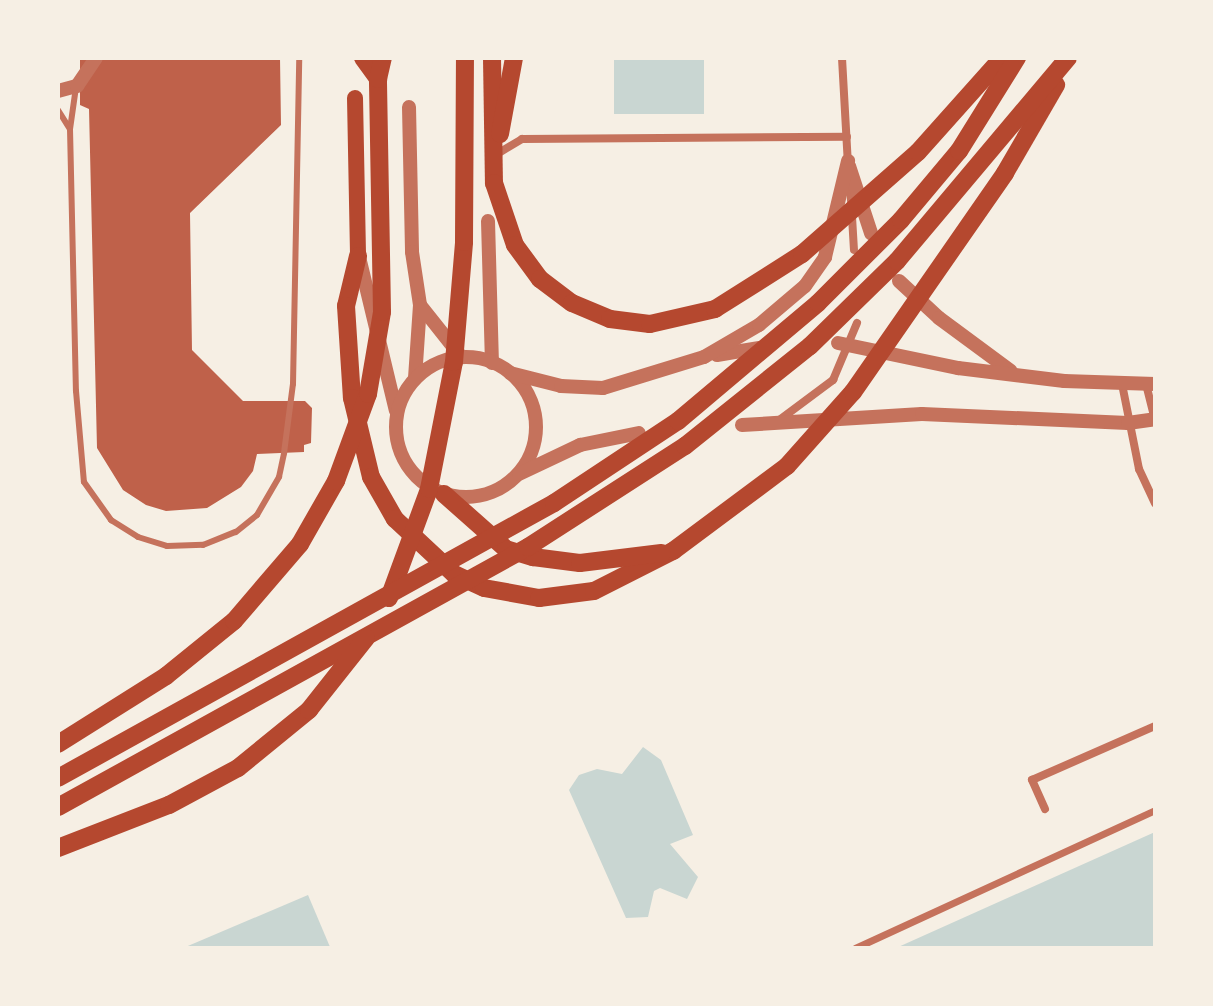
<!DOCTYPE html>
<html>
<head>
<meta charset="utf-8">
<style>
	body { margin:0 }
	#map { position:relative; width:1213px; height:1006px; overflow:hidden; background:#f6efe4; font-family:"Archivo Narrow",sans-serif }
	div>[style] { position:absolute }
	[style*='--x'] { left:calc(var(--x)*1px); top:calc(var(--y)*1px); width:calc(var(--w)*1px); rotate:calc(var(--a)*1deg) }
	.water>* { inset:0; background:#c9d6d2; transform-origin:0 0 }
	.building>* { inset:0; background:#bf614a }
	.service>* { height:6px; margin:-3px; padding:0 3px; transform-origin:3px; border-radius:3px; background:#c5725c }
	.pedestrian>* { height:7px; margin:-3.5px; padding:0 3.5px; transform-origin:3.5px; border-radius:3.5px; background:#c5725c }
	.minor>* { height:8px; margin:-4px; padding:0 4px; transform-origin:4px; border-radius:4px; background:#c5725c }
	.tertiary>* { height:14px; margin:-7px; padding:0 7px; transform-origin:7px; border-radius:7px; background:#c5725c }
	.tertiary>.ring { margin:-7px; padding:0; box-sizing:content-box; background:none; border:14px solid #c5725c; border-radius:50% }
	.secondary>* { height:16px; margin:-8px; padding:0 8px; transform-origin:8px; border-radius:8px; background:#b5482f }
	.primary>* { height:18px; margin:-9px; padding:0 9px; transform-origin:9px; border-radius:9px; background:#b5482f }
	span { translate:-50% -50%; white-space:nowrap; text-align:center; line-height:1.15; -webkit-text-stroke:8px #f6efe4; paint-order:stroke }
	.frame { position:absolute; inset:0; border:60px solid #f6efe4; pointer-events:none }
</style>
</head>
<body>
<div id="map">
	<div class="water">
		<div style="left:614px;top:58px;width:90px;height:56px"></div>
		<div style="clip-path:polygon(643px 747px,661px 760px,693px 835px,670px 844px,698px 877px,687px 899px,660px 888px,654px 891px,648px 917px,626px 918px,569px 790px,579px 775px,597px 769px,622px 774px)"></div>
		<div style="clip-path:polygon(1155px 832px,1155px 948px,896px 948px)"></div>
		<div style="left:308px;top:895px;width:58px;height:241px;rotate:67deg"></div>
	</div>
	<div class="building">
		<div style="clip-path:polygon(80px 58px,280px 58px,281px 125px,190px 213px,192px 350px,243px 401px,305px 401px,312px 408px,311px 443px,304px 445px,304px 452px,257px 454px,253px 471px,241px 487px,207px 508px,166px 511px,146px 505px,123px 490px,97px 448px,89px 109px,80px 105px)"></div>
	</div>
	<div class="service">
		<div style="--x:76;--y:87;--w:42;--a:98.1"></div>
		<div style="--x:70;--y:129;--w:262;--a:88.7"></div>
		<div style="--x:76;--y:391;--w:91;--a:85"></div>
		<div style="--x:84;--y:482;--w:47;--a:54.6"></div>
		<div style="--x:111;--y:520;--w:32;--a:32"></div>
		<div style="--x:138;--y:537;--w:30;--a:17"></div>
		<div style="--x:167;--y:546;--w:36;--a:-2"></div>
		<div style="--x:203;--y:545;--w:35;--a:-22"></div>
		<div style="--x:236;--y:532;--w:27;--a:-39"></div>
		<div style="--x:257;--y:515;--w:44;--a:-59.9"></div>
		<div style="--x:279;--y:477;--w:25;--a:-78"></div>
		<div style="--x:284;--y:453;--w:70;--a:-82.6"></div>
		<div style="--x:293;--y:384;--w:326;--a:-88.9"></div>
		<div style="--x:58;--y:110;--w:22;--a:58"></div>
	</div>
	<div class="pedestrian">
		<div style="--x:855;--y:948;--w:330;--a:-24.7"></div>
	</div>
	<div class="minor">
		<div style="--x:842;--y:58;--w:107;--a:86.8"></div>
		<div style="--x:497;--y:154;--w:29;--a:-31"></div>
		<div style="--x:522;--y:139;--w:325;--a:-0.4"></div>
		<div style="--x:850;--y:183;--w:67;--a:86.6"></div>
		<div style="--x:1122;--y:384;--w:87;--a:78.7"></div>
		<div style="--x:1139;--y:469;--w:38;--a:65"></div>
		<div style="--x:1146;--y:384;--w:37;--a:76"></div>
		<div style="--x:778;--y:421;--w:69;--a:-36.7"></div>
		<div style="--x:833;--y:380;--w:62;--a:-67.2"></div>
		<div style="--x:1045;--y:809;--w:32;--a:-114"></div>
		<div style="--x:1032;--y:780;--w:134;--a:-23.7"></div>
	</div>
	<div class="tertiary">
		<div style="--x:58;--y:91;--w:20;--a:-15"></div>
		<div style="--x:77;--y:86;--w:34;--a:-56"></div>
		<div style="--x:409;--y:107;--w:145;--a:88.8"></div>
		<div style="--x:412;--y:252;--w:54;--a:81.4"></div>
		<div style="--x:420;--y:305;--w:74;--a:93.9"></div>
		<div style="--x:849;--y:166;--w:71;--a:71.8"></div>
		<div style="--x:488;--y:221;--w:142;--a:88.4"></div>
		<div style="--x:359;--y:257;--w:158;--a:76.5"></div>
		<div style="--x:899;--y:281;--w:54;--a:42.8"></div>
		<div style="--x:939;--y:318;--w:89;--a:36.4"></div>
		<div style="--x:420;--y:305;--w:63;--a:51.5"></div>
		<div style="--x:838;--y:343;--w:123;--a:11.8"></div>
		<div style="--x:958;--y:368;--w:107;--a:7"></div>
		<div style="--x:1064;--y:381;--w:91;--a:1.9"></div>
		<div style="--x:717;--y:355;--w:43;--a:-9.5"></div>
		<div class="ring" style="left:396px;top:357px;width:126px;height:126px"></div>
		<div style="--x:510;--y:373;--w:53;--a:14.3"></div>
		<div style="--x:561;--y:386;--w:42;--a:2.7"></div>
		<div style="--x:603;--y:388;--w:106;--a:-17.1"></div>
		<div style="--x:704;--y:357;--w:64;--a:-30.2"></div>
		<div style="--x:759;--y:325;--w:60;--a:-40.3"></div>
		<div style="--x:805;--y:286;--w:35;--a:-55"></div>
		<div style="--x:825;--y:257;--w:99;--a:-76.5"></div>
		<div style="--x:742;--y:425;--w:180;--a:-3.5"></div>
		<div style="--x:922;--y:414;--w:206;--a:2.5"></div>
		<div style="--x:1128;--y:423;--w:27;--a:-8"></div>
		<div style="--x:519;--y:474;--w:68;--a:-25.4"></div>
		<div style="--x:580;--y:445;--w:60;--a:-11.5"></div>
	</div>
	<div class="secondary">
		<div style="--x:355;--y:98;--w:158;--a:88.9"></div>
	</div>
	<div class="primary">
		<div style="--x:363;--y:58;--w:26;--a:54"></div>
		<div style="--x:492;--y:58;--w:125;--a:89.1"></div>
		<div style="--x:494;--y:183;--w:65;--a:71.3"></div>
		<div style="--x:515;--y:245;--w:42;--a:53.7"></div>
		<div style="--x:540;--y:279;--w:40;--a:37"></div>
		<div style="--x:572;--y:303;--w:41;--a:22.8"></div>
		<div style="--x:610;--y:319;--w:40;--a:7.1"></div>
		<div style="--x:650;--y:324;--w:67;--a:-13"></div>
		<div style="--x:715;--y:309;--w:103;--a:-32.3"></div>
		<div style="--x:802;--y:254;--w:154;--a:-41.3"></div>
		<div style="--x:918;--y:152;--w:126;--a:-48.2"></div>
		<div style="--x:500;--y:134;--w:77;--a:-79.6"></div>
		<div style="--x:358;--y:256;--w:51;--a:103.5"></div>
		<div style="--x:346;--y:306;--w:92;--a:86.3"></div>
		<div style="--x:352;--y:398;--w:81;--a:76.5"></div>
		<div style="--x:371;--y:477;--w:48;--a:60.3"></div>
		<div style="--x:395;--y:519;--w:81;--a:43"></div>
		<div style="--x:454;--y:574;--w:33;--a:25"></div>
		<div style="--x:484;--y:588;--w:56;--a:10.3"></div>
		<div style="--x:539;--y:598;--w:55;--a:-7.3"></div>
		<div style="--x:594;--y:591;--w:89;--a:-26.9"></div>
		<div style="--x:673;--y:551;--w:142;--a:-36.7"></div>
		<div style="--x:787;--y:466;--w:99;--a:-48.3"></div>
		<div style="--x:853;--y:392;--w:267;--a:-55.2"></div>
		<div style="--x:1005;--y:173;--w:102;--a:-59.9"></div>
		<div style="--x:444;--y:494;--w:83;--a:41.6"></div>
		<div style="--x:506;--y:549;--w:28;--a:17"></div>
		<div style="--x:533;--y:557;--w:47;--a:7.3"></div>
		<div style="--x:580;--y:563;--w:82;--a:-7"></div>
		<div style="--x:389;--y:598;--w:116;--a:-69.8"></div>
		<div style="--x:429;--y:489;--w:129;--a:-78.9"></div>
		<div style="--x:454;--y:362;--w:120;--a:-85.2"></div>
		<div style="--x:464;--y:242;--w:184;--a:-89.7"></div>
		<div style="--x:58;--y:744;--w:128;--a:-32.2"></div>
		<div style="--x:166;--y:676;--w:87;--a:-39"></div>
		<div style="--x:234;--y:621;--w:101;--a:-49.4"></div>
		<div style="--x:300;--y:544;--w:73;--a:-60.3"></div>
		<div style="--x:336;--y:481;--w:93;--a:-69.8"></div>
		<div style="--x:368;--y:394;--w:83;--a:-80.3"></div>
		<div style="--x:382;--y:312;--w:233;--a:-91"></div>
		<div style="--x:378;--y:79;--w:22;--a:-77"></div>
		<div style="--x:58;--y:778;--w:567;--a:-29.01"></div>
		<div style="--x:554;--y:503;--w:149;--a:-33.5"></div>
		<div style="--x:678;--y:421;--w:183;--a:-40.1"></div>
		<div style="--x:818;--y:303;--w:117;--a:-45"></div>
		<div style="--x:901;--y:220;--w:90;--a:-50"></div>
		<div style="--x:959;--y:151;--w:110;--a:-58.1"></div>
		<div style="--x:58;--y:807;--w:537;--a:-28.95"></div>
		<div style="--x:528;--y:547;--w:187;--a:-32.8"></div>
		<div style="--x:685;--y:446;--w:160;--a:-38.7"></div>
		<div style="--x:810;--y:346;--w:122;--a:-44.3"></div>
		<div style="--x:897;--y:261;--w:265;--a:-49.9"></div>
		<div style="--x:58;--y:848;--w:119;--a:-21.2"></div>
		<div style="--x:169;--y:805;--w:78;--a:-28.2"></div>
		<div style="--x:238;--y:768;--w:92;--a:-39.2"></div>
		<div style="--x:309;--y:710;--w:92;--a:-51.6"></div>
	</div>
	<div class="frame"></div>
</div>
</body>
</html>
